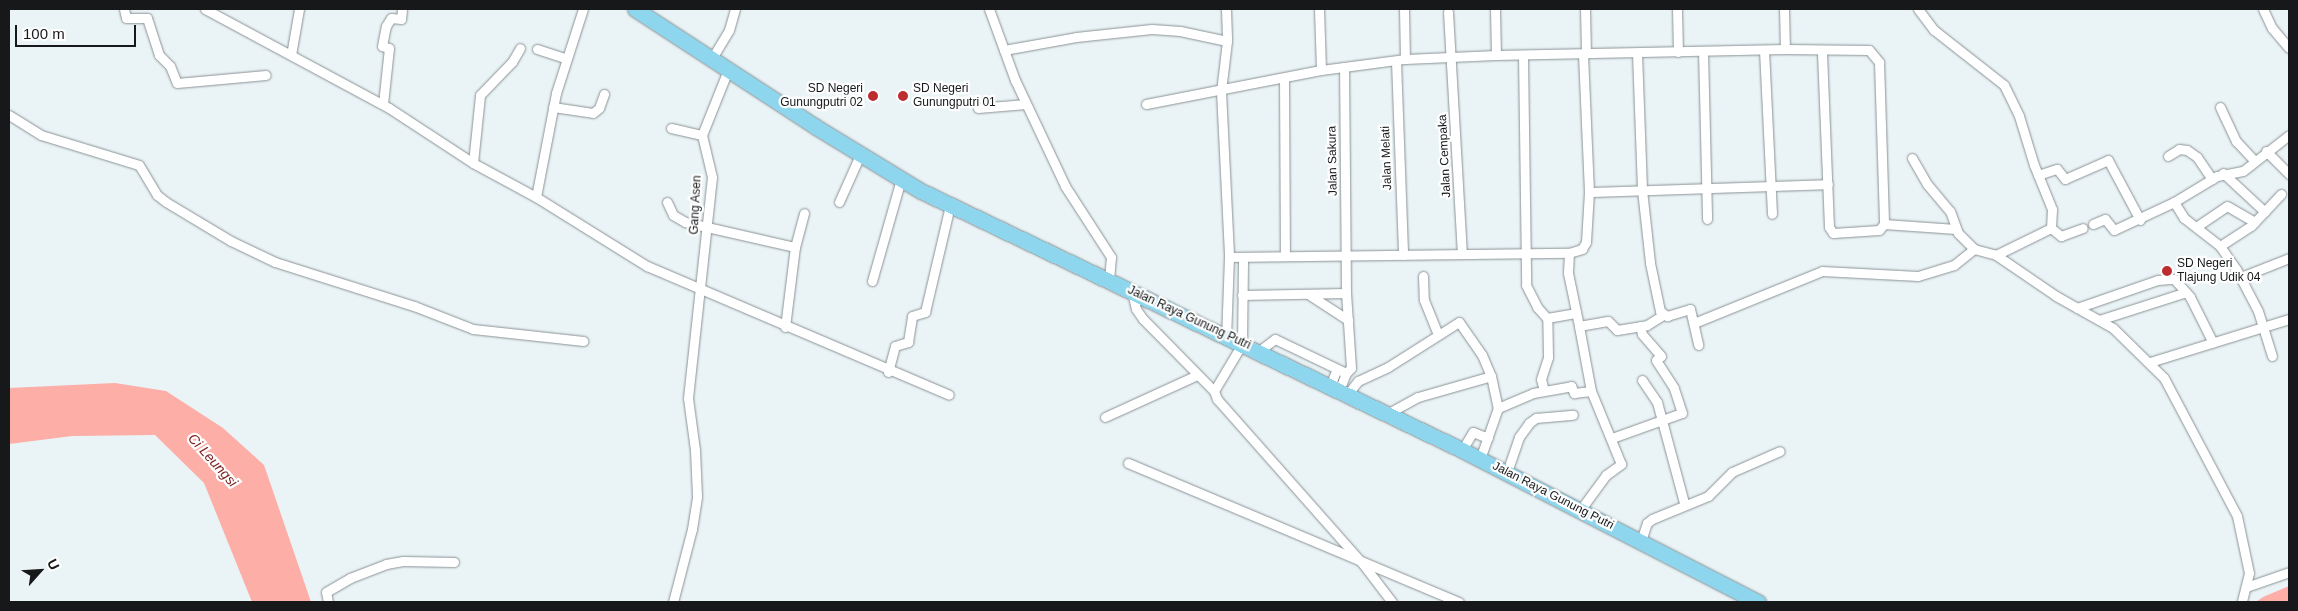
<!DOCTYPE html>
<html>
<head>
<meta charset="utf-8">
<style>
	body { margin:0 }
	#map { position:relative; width:2298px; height:611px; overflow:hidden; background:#eaf3f6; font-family:Helvetica,sans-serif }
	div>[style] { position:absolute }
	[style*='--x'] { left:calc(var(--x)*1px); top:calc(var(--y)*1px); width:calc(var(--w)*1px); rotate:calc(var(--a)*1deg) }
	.water>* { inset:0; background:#fcaea7 }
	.roads { filter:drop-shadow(0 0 1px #8a9295) drop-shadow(0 0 1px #8a9295) }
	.minor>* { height:9px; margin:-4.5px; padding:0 4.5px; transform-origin:4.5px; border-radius:4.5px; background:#fff }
	.primary>* { height:15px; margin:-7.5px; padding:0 7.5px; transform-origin:7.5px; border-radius:7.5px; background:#8ed6ed }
	.dots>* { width:14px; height:14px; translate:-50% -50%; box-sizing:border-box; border:2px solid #fefefe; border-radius:50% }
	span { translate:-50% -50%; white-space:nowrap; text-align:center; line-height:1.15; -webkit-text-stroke:4.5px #fefefe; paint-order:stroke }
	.poi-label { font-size:12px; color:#16181a }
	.right { translate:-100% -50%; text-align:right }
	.left { translate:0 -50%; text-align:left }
	.street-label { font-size:12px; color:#16181a }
	.water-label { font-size:14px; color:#7d2424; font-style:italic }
	.frame { position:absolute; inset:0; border:10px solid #16181a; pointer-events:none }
	.north { position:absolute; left:15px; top:546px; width:50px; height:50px; -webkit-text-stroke:4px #fefefe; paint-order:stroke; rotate:64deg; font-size:14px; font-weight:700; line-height:20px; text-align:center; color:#16181a }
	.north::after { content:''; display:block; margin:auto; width:18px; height:22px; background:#16181a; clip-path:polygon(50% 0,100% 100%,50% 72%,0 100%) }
	.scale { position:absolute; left:15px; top:25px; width:121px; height:22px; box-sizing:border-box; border:2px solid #16181a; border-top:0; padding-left:6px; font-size:15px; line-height:18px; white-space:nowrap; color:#16181a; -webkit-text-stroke:4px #fefefe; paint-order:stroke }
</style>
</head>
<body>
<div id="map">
	<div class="water">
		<div style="clip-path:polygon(115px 383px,166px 391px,223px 428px,264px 465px,311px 602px,252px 602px,204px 483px,155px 435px,72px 436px,9px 444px,9px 388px)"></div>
		<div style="clip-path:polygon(2289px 586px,2289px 602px,2256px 602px,2263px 597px)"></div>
	</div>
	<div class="roads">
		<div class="minor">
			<div style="--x:124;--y:9;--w:9;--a:77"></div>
			<div style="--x:126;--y:18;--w:21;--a:0"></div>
			<div style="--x:147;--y:18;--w:39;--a:72"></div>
			<div style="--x:159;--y:55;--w:16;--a:45"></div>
			<div style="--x:170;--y:66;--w:18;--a:68"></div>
			<div style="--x:177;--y:83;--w:89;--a:-5.1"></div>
			<div style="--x:205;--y:9;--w:209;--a:28.3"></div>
			<div style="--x:389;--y:108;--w:100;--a:33.2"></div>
			<div style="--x:473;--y:163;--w:72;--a:28.4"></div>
			<div style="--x:536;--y:197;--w:131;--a:31.9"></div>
			<div style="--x:647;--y:266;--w:328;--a:23.1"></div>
			<div style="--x:989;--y:9;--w:76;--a:69.9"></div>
			<div style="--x:1015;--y:80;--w:117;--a:64.7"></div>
			<div style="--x:1065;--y:186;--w:85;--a:57.1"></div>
			<div style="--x:1111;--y:257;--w:22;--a:95"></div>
			<div style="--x:1226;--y:9;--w:32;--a:88"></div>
			<div style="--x:1227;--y:41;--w:50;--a:96.8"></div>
			<div style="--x:1221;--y:91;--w:166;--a:87.2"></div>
			<div style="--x:1229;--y:257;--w:80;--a:92.1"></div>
			<div style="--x:1319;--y:9;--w:61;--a:88.1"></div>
			<div style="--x:1404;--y:9;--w:50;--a:88.9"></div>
			<div style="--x:1495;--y:9;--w:46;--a:88.8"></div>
			<div style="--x:1585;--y:9;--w:45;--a:88.7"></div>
			<div style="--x:1677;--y:9;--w:43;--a:88.7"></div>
			<div style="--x:1784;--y:9;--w:40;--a:88.6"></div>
			<div style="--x:1918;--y:9;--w:26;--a:53"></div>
			<div style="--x:1934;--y:30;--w:89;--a:38.2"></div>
			<div style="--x:2004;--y:85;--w:34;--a:64"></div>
			<div style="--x:2019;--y:116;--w:51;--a:73"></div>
			<div style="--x:2034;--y:165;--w:48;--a:67.8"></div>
			<div style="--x:2052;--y:209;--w:19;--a:93"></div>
			<div style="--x:2051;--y:228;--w:61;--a:153.9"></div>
			<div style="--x:2263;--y:9;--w:21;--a:65"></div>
			<div style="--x:2272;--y:28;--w:26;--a:50"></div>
			<div style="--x:1448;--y:12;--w:241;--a:86.7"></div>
			<div style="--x:537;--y:49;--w:29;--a:18"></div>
			<div style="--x:1004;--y:50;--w:73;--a:-10.2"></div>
			<div style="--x:1076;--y:37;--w:76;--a:-6"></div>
			<div style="--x:1152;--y:29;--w:28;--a:4"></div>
			<div style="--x:1180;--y:31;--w:48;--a:12"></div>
			<div style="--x:1764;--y:50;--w:164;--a:87.2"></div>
			<div style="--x:1703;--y:51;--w:168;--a:88.6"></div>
			<div style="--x:1637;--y:53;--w:137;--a:87.9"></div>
			<div style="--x:1642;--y:190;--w:73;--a:83.7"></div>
			<div style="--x:1650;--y:263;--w:49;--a:78.2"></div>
			<div style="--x:1660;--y:311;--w:9;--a:36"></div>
			<div style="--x:1667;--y:316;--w:24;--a:-17"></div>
			<div style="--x:1690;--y:309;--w:37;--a:77"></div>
			<div style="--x:291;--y:55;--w:47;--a:-80.1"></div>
			<div style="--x:1523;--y:56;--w:229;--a:89.2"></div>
			<div style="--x:1526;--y:285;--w:25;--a:63"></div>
			<div style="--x:1537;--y:307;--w:15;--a:48"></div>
			<div style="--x:711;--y:60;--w:35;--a:-59"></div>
			<div style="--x:729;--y:30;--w:22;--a:-74"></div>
			<div style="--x:1396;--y:61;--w:194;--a:87.9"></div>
			<div style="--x:1284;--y:78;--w:176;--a:89.7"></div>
			<div style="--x:383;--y:104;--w:56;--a:-83.9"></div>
			<div style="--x:389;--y:48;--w:7;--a:-164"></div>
			<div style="--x:382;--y:46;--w:20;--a:-79"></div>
			<div style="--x:386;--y:26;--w:9;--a:-58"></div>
			<div style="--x:391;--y:18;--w:10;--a:6"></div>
			<div style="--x:401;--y:19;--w:10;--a:-84"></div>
			<div style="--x:1146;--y:104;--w:178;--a:-11"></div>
			<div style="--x:1321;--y:70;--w:85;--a:-7.5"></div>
			<div style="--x:1405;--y:59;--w:91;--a:-2.5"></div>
			<div style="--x:1496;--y:55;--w:289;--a:-1.2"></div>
			<div style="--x:1785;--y:49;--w:84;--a:0.7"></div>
			<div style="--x:1869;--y:50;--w:16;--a:50"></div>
			<div style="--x:1879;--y:62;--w:162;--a:88.2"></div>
			<div style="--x:1884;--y:224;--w:8;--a:130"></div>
			<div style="--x:1879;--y:230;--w:46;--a:176.3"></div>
			<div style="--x:1833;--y:233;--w:7;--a:-124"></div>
			<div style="--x:1829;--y:227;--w:177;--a:-92.3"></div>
			<div style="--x:553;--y:107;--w:40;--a:8.5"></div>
			<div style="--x:593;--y:113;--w:8;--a:-40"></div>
			<div style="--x:599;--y:108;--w:15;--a:-70"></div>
			<div style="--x:2220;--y:107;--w:38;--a:65"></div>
			<div style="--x:2236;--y:141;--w:26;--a:47"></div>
			<div style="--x:978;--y:108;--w:48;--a:-4.8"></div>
			<div style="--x:9;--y:115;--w:38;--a:32"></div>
			<div style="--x:41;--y:135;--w:102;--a:17"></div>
			<div style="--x:139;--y:165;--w:35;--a:59"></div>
			<div style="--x:157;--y:195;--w:11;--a:38"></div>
			<div style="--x:166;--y:202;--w:76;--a:31"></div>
			<div style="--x:231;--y:241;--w:49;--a:25.5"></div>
			<div style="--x:275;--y:262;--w:146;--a:17.6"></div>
			<div style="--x:414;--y:306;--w:63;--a:21.3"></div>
			<div style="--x:473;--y:329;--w:111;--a:6.2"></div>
			<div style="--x:671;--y:128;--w:32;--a:13"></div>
			<div style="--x:2266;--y:151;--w:33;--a:45"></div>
			<div style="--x:2168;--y:156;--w:13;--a:-32"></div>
			<div style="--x:2179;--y:149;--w:8;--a:7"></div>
			<div style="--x:2187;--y:150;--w:12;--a:35"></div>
			<div style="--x:2197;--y:157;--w:27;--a:56"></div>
			<div style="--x:1912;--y:158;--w:30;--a:60"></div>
			<div style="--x:1927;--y:184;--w:35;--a:50"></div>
			<div style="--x:1950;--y:211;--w:23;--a:70"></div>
			<div style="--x:1958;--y:233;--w:23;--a:45"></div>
			<div style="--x:1974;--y:249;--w:23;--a:15"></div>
			<div style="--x:1996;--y:255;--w:73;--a:34.3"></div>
			<div style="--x:2056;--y:296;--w:65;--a:29.3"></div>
			<div style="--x:2113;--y:328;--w:71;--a:44.4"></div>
			<div style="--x:2164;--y:378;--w:156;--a:62.1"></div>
			<div style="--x:2237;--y:516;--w:58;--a:78.1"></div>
			<div style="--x:2249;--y:573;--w:30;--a:104"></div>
			<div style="--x:473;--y:163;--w:68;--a:-84.1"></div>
			<div style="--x:480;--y:95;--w:46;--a:-45.9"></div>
			<div style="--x:512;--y:62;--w:16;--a:-60"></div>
			<div style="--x:2223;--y:173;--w:57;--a:42.9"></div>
			<div style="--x:2038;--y:175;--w:20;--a:-18"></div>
			<div style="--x:2057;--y:169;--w:13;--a:51"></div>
			<div style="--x:2065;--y:179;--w:47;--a:-23.8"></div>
			<div style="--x:2108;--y:160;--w:68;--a:61.9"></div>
			<div style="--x:1589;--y:192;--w:239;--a:-1.9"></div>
			<div style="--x:536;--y:197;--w:106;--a:-79.1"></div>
			<div style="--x:556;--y:93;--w:88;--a:-72.2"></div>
			<div style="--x:667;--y:202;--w:14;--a:65"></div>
			<div style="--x:673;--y:215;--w:14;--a:30"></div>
			<div style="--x:685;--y:222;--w:113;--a:12.8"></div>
			<div style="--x:795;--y:247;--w:35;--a:-75"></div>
			<div style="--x:839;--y:202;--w:51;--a:-65.9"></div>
			<div style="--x:1884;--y:224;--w:72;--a:4"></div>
			<div style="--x:2093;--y:224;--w:13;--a:-23"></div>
			<div style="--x:2105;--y:219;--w:14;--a:51"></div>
			<div style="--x:2114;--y:230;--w:66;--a:-25"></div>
			<div style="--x:2196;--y:227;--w:37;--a:-34"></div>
			<div style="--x:2227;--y:206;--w:32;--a:30"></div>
			<div style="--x:2051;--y:228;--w:13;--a:39"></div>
			<div style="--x:2061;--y:236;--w:23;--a:-20"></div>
			<div style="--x:2220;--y:246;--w:37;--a:-33"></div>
			<div style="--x:2251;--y:226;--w:44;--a:-46.8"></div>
			<div style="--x:1569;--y:253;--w:20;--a:93"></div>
			<div style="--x:1568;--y:273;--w:54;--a:78.3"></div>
			<div style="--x:1229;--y:257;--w:340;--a:-0.7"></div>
			<div style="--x:1569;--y:253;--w:14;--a:-17"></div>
			<div style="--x:1582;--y:249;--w:8;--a:-60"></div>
			<div style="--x:1586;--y:242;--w:50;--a:-86.6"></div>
			<div style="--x:1589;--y:192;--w:138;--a:-92.5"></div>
			<div style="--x:1423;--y:276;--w:24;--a:88"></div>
			<div style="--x:1424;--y:300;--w:37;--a:68"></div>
			<div style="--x:2241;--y:277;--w:52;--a:-21.6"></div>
			<div style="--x:872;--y:281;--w:106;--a:-74.1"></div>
			<div style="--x:1132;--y:292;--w:17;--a:77"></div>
			<div style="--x:1136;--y:309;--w:12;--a:55"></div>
			<div style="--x:1143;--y:319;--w:101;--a:45.4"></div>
			<div style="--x:1214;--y:391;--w:9;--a:69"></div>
			<div style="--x:1217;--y:399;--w:220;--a:48.5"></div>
			<div style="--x:1363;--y:564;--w:48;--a:52.7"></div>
			<div style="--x:1308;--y:294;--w:48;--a:33"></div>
			<div style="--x:1242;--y:295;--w:104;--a:-1.1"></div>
			<div style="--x:2077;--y:308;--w:86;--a:-19.1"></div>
			<div style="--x:2158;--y:280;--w:16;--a:-4"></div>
			<div style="--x:2174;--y:279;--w:24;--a:48"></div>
			<div style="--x:2190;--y:297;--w:51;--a:63.4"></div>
			<div style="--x:2099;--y:320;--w:91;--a:-17.8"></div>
			<div style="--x:1694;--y:323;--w:138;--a:-22.1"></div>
			<div style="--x:1822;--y:271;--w:96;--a:3"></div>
			<div style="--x:1918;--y:276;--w:38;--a:-17"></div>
			<div style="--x:1954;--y:265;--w:26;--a:-39"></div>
			<div style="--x:785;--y:327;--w:81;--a:-82.9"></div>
			<div style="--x:1259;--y:351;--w:20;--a:-37"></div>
			<div style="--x:1275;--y:339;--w:79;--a:25.6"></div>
			<div style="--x:1346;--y:373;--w:7;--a:-45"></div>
			<div style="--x:1351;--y:368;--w:75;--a:-93.8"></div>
			<div style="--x:1346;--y:293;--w:226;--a:-90.5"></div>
			<div style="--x:2272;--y:356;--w:47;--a:-107.3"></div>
			<div style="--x:2258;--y:311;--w:47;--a:-117.6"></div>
			<div style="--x:2236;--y:269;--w:28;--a:-125"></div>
			<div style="--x:2220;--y:246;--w:46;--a:-142.1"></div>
			<div style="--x:2184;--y:218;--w:19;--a:-122"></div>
			<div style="--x:2174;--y:202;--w:50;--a:-31.2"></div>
			<div style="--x:2217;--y:176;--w:26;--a:-11"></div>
			<div style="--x:2243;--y:171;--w:58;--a:-38"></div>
			<div style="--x:2150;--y:362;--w:145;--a:-17.2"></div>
			<div style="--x:888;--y:372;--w:27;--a:-75"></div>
			<div style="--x:895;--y:346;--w:14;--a:-17"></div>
			<div style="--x:908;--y:342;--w:26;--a:-81"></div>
			<div style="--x:912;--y:316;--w:14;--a:-17"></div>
			<div style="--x:925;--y:312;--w:110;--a:-76.8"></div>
			<div style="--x:1642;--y:380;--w:27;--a:56"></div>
			<div style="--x:1657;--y:402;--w:105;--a:75"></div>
			<div style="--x:1330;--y:386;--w:18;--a:-68"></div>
			<div style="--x:1214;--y:391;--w:55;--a:-59.2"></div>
			<div style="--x:1242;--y:344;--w:86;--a:-89.3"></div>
			<div style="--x:1339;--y:391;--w:19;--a:-69"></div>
			<div style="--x:1544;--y:391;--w:12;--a:-104"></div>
			<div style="--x:1541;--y:379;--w:23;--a:-72"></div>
			<div style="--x:1548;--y:357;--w:39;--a:-91"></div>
			<div style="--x:1547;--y:318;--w:27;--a:-10"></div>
			<div style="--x:1347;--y:395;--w:18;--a:-52"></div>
			<div style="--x:1358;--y:381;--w:33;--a:-25"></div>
			<div style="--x:1388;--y:367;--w:84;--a:-32.4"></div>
			<div style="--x:1459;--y:322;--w:40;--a:55.1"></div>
			<div style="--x:1482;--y:355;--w:23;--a:67"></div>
			<div style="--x:1491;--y:376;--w:33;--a:78"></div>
			<div style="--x:1498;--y:408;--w:38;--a:-23"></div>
			<div style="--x:1533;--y:393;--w:39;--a:-10"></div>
			<div style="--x:1571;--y:386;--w:8;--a:67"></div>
			<div style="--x:1574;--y:393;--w:17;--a:-7"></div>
			<div style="--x:1591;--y:391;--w:66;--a:-100.5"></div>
			<div style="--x:1579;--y:326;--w:29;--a:-10"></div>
			<div style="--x:1608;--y:321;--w:13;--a:45"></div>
			<div style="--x:1617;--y:330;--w:30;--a:-9"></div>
			<div style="--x:1647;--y:325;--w:19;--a:-32"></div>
			<div style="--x:1387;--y:414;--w:35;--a:-29"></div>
			<div style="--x:1418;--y:397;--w:76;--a:-16"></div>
			<div style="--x:1105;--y:417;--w:101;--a:-24.5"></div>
			<div style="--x:1612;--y:438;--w:74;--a:-19.7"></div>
			<div style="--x:1682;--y:413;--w:26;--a:-108"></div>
			<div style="--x:1674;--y:388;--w:33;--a:-123"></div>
			<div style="--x:1656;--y:360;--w:6;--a:-39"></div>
			<div style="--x:1661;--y:356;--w:29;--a:-131"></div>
			<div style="--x:1642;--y:334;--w:8;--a:-104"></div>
			<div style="--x:1462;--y:450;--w:21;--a:-59"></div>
			<div style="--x:1473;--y:432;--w:16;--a:22"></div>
			<div style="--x:1480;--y:459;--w:54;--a:-70.6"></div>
			<div style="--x:1128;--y:463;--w:359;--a:22.8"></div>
			<div style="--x:1507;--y:472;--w:37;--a:-71"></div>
			<div style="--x:1519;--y:437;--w:17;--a:-54"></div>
			<div style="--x:1529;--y:423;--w:9;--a:-36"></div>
			<div style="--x:1536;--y:418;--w:37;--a:-5"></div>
			<div style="--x:1581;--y:509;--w:42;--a:-53.7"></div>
			<div style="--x:1606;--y:475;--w:19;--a:-36"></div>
			<div style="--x:1621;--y:464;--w:79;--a:-112.3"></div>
			<div style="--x:1641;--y:541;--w:19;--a:-72"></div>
			<div style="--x:1647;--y:523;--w:6;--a:-39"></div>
			<div style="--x:1652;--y:519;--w:61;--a:-22.3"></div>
			<div style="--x:1708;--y:496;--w:34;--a:-45"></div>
			<div style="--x:1732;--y:472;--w:52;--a:-23.6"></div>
			<div style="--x:2246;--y:587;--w:46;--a:-19.2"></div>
			<div style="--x:328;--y:602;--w:10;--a:-101"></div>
			<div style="--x:326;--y:592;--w:28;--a:-30"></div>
			<div style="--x:350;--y:578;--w:39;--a:-21"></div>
			<div style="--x:386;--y:564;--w:17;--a:-10"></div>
			<div style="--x:403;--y:561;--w:51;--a:1.1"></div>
			<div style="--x:673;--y:602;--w:75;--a:-75.4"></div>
			<div style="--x:692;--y:529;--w:33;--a:-81"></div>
			<div style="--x:697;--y:496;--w:46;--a:-92.5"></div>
			<div style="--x:695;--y:450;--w:52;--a:-97.7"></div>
			<div style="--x:688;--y:398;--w:222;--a:-83.8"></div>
			<div style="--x:712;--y:177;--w:43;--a:-103.4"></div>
			<div style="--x:702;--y:135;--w:70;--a:-68.2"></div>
		</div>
		<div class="primary">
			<div style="--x:635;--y:9;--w:216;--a:33.1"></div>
			<div style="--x:816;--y:127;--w:123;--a:31.4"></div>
			<div style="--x:921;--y:191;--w:600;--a:25.58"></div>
			<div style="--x:1462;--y:450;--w:333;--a:27.2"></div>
		</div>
	</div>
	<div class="dots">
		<div style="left:873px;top:96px;background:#bd2d30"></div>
		<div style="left:903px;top:96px;background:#bd2d30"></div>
		<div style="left:2167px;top:271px;background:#bd2d30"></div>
	</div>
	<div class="poi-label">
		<span class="right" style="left:863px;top:96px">SD Negeri<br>Gunungputri 02</span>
		<span class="left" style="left:913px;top:96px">SD Negeri<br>Gunungputri 01</span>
		<span class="left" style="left:2177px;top:271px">SD Negeri<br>Tlajung Udik 04</span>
	</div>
	<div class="street-label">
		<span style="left:1445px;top:156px;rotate:-93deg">Jalan Cempaka</span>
		<span style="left:1387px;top:158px;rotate:-92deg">Jalan Melati</span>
		<span style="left:1333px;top:161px;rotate:-91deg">Jalan Sakura</span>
		<span style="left:696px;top:205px;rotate:-87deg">Gang Asen</span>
		<span style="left:1189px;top:318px;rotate:25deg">Jalan Raya Gunung Putri</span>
		<span style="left:1553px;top:496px;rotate:27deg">Jalan Raya Gunung Putri</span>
	</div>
	<div class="water-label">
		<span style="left:213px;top:460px;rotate:48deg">Ci Leungsi</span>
	</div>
	<div class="frame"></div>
	<div class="north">U</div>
	<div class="scale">100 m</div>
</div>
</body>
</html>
